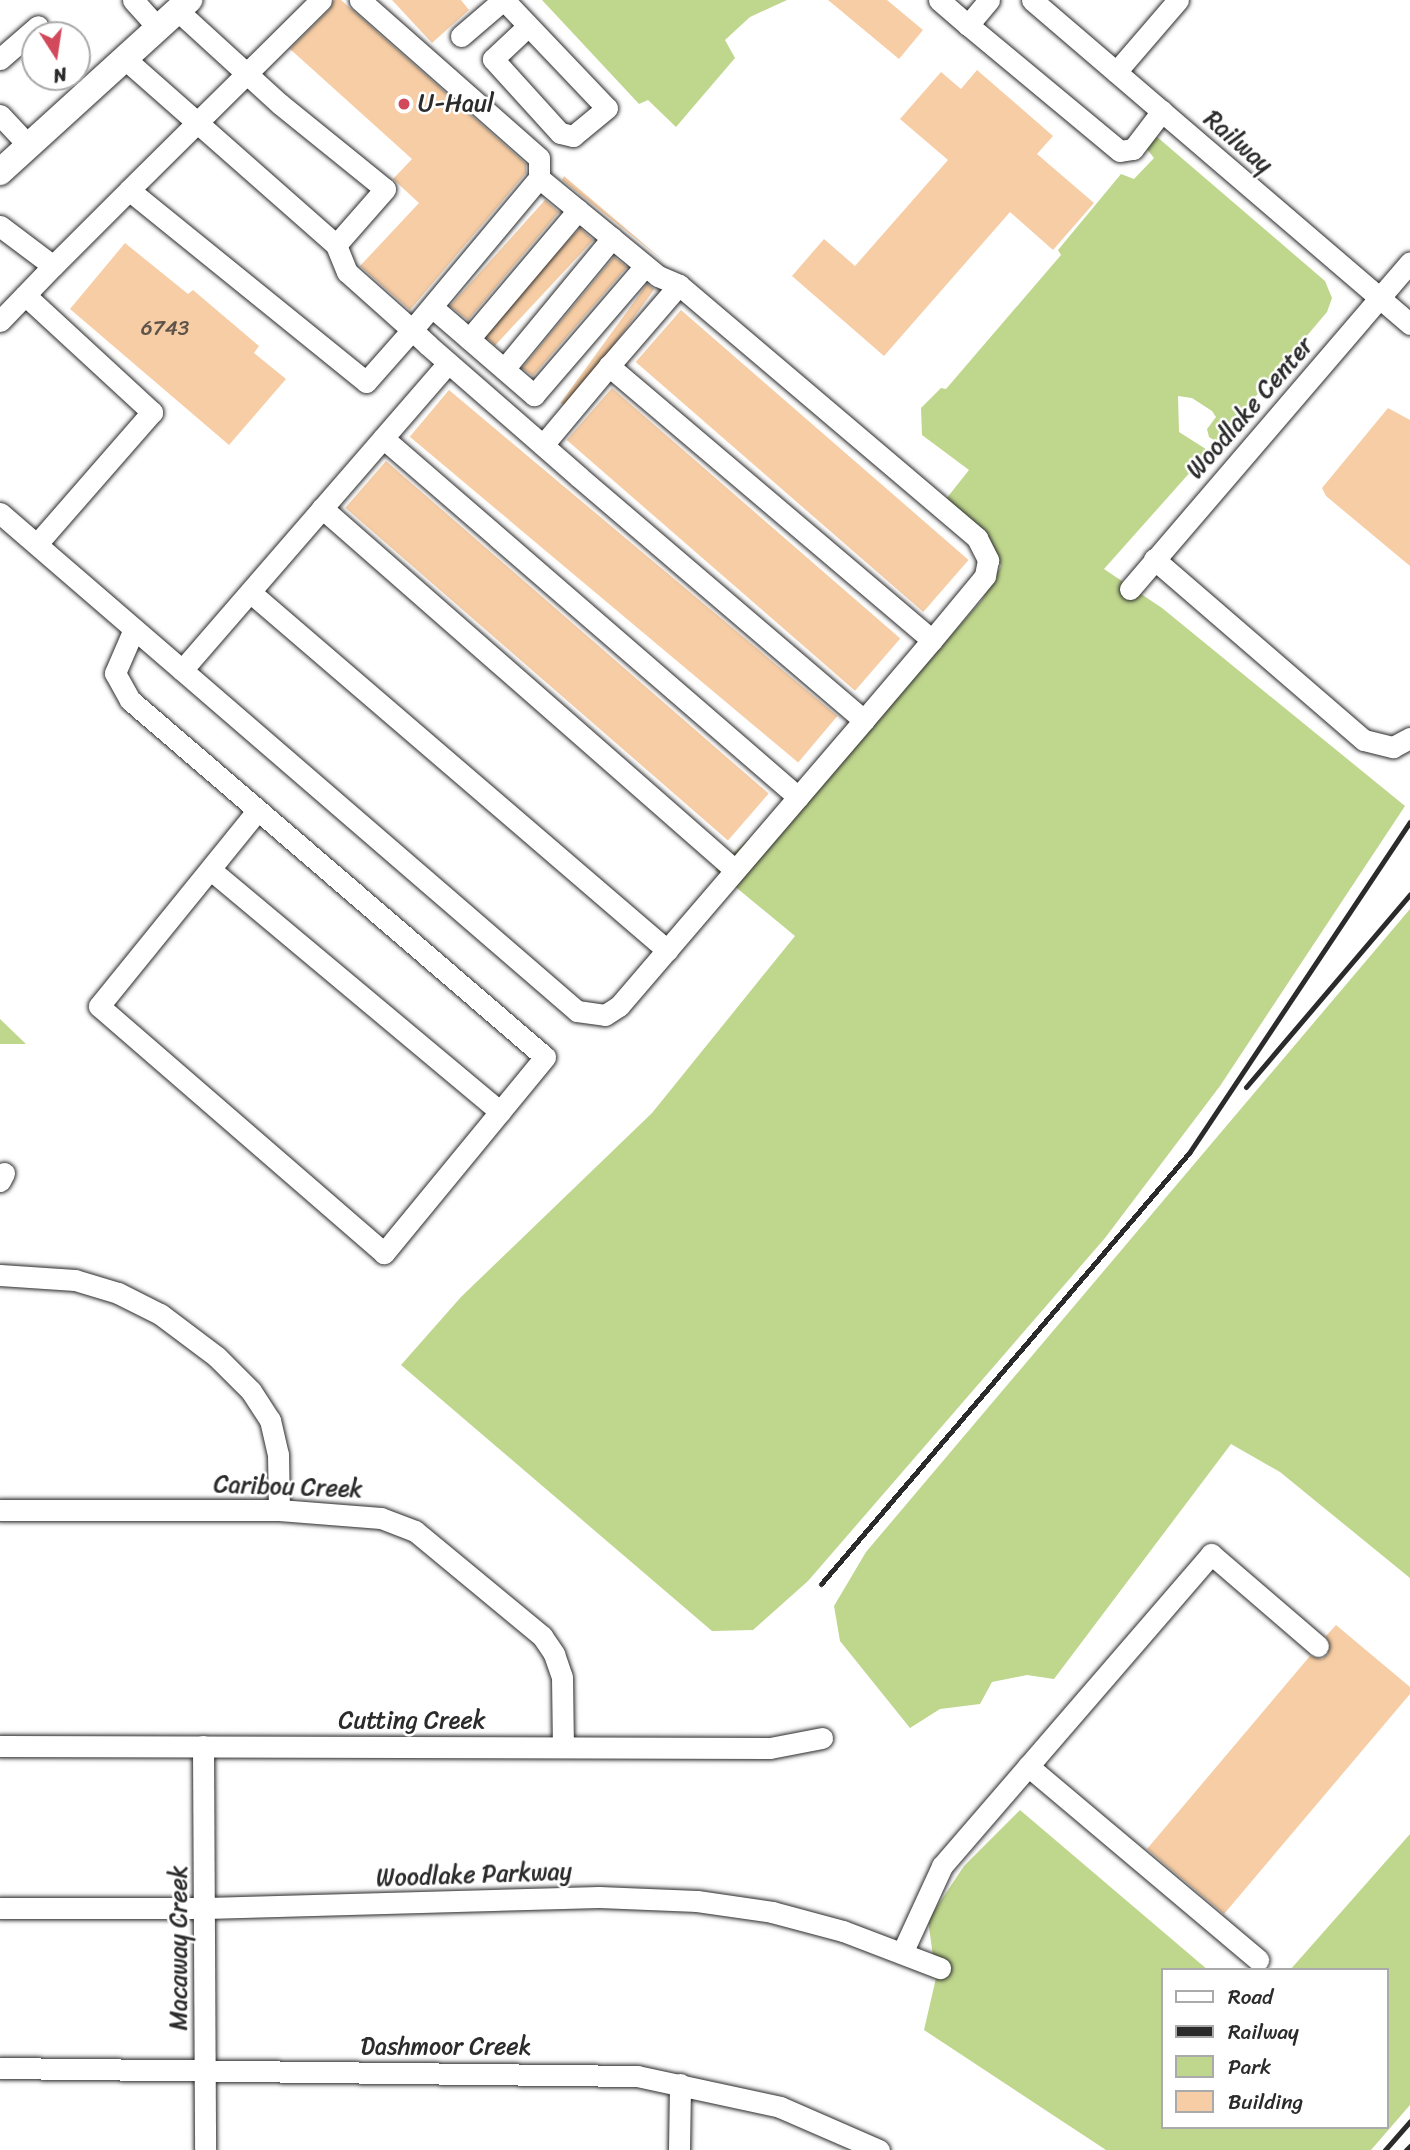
<!DOCTYPE html>
<html>
<head>
<meta charset="utf-8">
<style>
	body { margin:0 }
	#map { position:relative; width:1410px; height:2150px; overflow:hidden; background:#fff; font-family:Sriracha,sans-serif }
	div>[style] { position:absolute }
	[style*='--x'] { left:calc(var(--x)*1px); top:calc(var(--y)*1px); width:calc(var(--w)*1px); rotate:calc(var(--a)*1deg) }
	.green>* { inset:0; background:#bfd68d }
	.building>* { inset:0; background:#f6cda5; transform-origin:0 0 }
	.roads { filter:drop-shadow(0 0 2px #2b2b2b) drop-shadow(0 0 2px #2b2b2b) }
	.minor>* { height:21px; margin:-10.5px; padding:0 10.5px; transform-origin:10.5px; border-radius:10.5px; background:#fff }
	.major>* { height:26px; margin:-13px; padding:0 13px; transform-origin:13px; border-radius:13px; background:#fff }
	.rail>* { height:5px; margin:-2.5px; padding:0 2.5px; transform-origin:2.5px; border-radius:2.5px; background:#2b2b2b }
	.dots>* { width:19px; height:19px; translate:-50% -50%; box-sizing:border-box; border:4px solid #fff; border-radius:50% }
	span { translate:-50% -50%; white-space:nowrap; text-align:center; line-height:1.15; -webkit-text-stroke:5px #fff; paint-order:stroke }
	.number-label { font-size:21px; color:#5e544a }
	.number-label span { -webkit-text-stroke-width:0 }
	.poi-label { font-size:24px; color:#2b2b2b }
	.left { translate:0 -50%; text-align:left }
	.street-label { font-size:24px; color:#2b2b2b }
	.legend { position:absolute; left:1161px; top:1968px; width:228px; height:161px; box-sizing:border-box; background:#fff; border:2px solid #aaa; margin:0; padding:9px 12px; list-style:none; font-size:21px; color:#2b2b2b }
	.legend li { display:flex; align-items:center; gap:14px; height:35px }
	.legend b { width:35px; border:2px solid #aaa }
	.north { position:absolute; left:21px; top:21px; width:70px; height:70px; box-sizing:border-box; background:#fff; border:2px solid #aaa; border-radius:50%; rotate:168deg; font-size:19px; font-weight:700; line-height:28px; text-align:center; color:#2b2b2b }
	.north::after { content:''; display:block; margin:auto; width:24px; height:32px; background:#d1495b; clip-path:polygon(50% 0,100% 100%,50% 72%,0 100%) }
</style>
</head>
<body>
<div id="map">
	<div class="green">
		<div style="clip-path:polygon(542px 0,787px 0,750px 17px,725px 40px,735px 58px,676px 127px,648px 100px,639px 104px)"></div>
		<div style="clip-path:polygon(1156px 136px,1325px 281px,1332px 298px,1327px 312px,1217px 442px,1209px 437px,1207px 429px,1216px 417px,1212px 411px,1192px 398px,1178px 396px,1179px 432px,1209px 451px,1104px 569px,1162px 608px,1405px 806px,1220px 1086px,1105px 1238px,808px 1581px,753px 1630px,712px 1631px,401px 1365px,461px 1297px,652px 1113px,795px 936px,715px 870px,873px 725px,982px 600px,1001px 566px,986px 532px,946px 499px,969px 470px,922px 435px,921px 408px,941px 388px,946px 389px,1061px 255px,1058px 250px,1121px 174px,1134px 179px,1154px 158px,1146px 148px)"></div>
		<div style="clip-path:polygon(1410px 909px,1410px 1578px,1280px 1472px,1231px 1444px,1054px 1679px,1027px 1675px,992px 1682px,980px 1704px,940px 1709px,910px 1728px,840px 1641px,834px 1606px,866px 1552px)"></div>
		<div style="clip-path:polygon(0 1019px,26px 1044px,0 1044px)"></div>
		<div style="clip-path:polygon(1020px 1810px,1208px 1970px,1163px 1970px,1163px 2127px,1387px 2127px,1387px 1970px,1290px 1970px,1410px 1834px,1410px 2105px,1371px 2150px,1106px 2150px,924px 2030px,936px 1978px,928px 1920px,964px 1866px)"></div>
	</div>
	<div class="building">
		<div style="clip-path:polygon(334px 0,341px 0,526px 164px,526px 173px,410px 310px,360px 266px,419px 203px,393px 179px,412px 159px,290px 49px,330px 9px)"></div>
		<div style="clip-path:polygon(392px 0,461px 0,469px 10px,432px 43px)"></div>
		<div style="clip-path:polygon(828px 0,887px 0,923px 30px,899px 59px)"></div>
		<div style="clip-path:polygon(977px 70px,1053px 136px,1037px 154px,1094px 203px,1053px 250px,1010px 212px,884px 356px,792px 276px,824px 239px,855px 266px,948px 160px,900px 119px,941px 72px,961px 89px)"></div>
		<div style="clip-path:polygon(564px 176px,665px 262px,562px 180px)"></div>
		<div style="clip-path:polygon(545px 200px,559px 212px,468px 320px,450px 306px)"></div>
		<div style="left:580px;top:228px;width:18px;height:144px;rotate:43deg"></div>
		<div style="clip-path:polygon(125px 243px,188px 294px,193px 290px,259px 346px,254px 353px,286px 379px,229px 445px,70px 309px)"></div>
		<div style="clip-path:polygon(614px 257px,627px 267px,533px 376px,522px 368px)"></div>
		<div style="left:647px;top:284px;width:9px;height:147px;rotate:36deg"></div>
		<div style="left:681px;top:310px;width:381px;height:69px;rotate:41deg"></div>
		<div style="left:612px;top:388px;width:382px;height:69px;rotate:41deg"></div>
		<div style="left:449px;top:390px;width:507px;height:61px;rotate:40deg"></div>
		<div style="clip-path:polygon(1388px 408px,1410px 420px,1410px 566px,1326px 496px,1322px 488px)"></div>
		<div style="left:386px;top:461px;width:507px;height:62px;rotate:41deg"></div>
		<div style="clip-path:polygon(1336px 1625px,1410px 1687px,1410px 1694px,1224px 1914px,1147px 1849px,1310px 1656px,1322px 1659px,1328px 1654px,1326px 1636px)"></div>
	</div>
	<div class="roads">
		<div class="minor">
			<div style="--x:133;--y:0;--w:38;--a:48"></div>
			<div style="--x:504;--y:0;--w:149;--a:46.4"></div>
			<div style="--x:607;--y:108;--w:44;--a:140.5"></div>
			<div style="--x:573;--y:136;--w:13;--a:-167"></div>
			<div style="--x:560;--y:133;--w:100;--a:-132.2"></div>
			<div style="--x:493;--y:59;--w:48;--a:-43.3"></div>
			<div style="--x:939;--y:0;--w:38;--a:41"></div>
			<div style="--x:989;--y:0;--w:33;--a:130"></div>
			<div style="--x:968;--y:25;--w:197;--a:39.7"></div>
			<div style="--x:1120;--y:151;--w:13;--a:-9"></div>
			<div style="--x:1133;--y:149;--w:48;--a:-52.7"></div>
			<div style="--x:1032;--y:0;--w:498;--a:40.6"></div>
			<div style="--x:177;--y:10;--w:139;--a:42.4"></div>
			<div style="--x:280;--y:104;--w:135;--a:39"></div>
			<div style="--x:385;--y:189;--w:74;--a:131.2"></div>
			<div style="--x:336;--y:245;--w:29;--a:68"></div>
			<div style="--x:347;--y:272;--w:87;--a:41.7"></div>
			<div style="--x:412;--y:330;--w:198;--a:-50.1"></div>
			<div style="--x:539;--y:178;--w:20;--a:-90"></div>
			<div style="--x:539;--y:158;--w:239;--a:-138.6"></div>
			<div style="--x:461;--y:36;--w:55;--a:-40.6"></div>
			<div style="--x:124;--y:58;--w:283;--a:41.4"></div>
			<div style="--x:0;--y:59;--w:50;--a:-41"></div>
			<div style="--x:1116;--y:72;--w:95;--a:-49.3"></div>
			<div style="--x:0;--y:115;--w:42;--a:46.9"></div>
			<div style="--x:539;--y:178;--w:154;--a:39.5"></div>
			<div style="--x:658;--y:276;--w:23;--a:23"></div>
			<div style="--x:129;--y:190;--w:270;--a:-44.7"></div>
			<div style="--x:0;--y:226;--w:66;--a:37"></div>
			<div style="--x:53;--y:266;--w:107;--a:-45"></div>
			<div style="--x:129;--y:190;--w:305;--a:39"></div>
			<div style="--x:366;--y:382;--w:69;--a:-48.5"></div>
			<div style="--x:412;--y:330;--w:22;--a:43"></div>
			<div style="--x:428;--y:345;--w:199;--a:41.1"></div>
			<div style="--x:578;--y:476;--w:376;--a:40.5"></div>
			<div style="--x:864;--y:720;--w:105;--a:-49.6"></div>
			<div style="--x:932;--y:640;--w:424;--a:-139.7"></div>
			<div style="--x:609;--y:366;--w:103;--a:129.9"></div>
			<div style="--x:25;--y:295;--w:173;--a:42.7"></div>
			<div style="--x:152;--y:412;--w:175;--a:131.1"></div>
			<div style="--x:432;--y:307;--w:135;--a:40.8"></div>
			<div style="--x:534;--y:395;--w:170;--a:-49.3"></div>
			<div style="--x:0;--y:321;--w:76;--a:-46.1"></div>
			<div style="--x:469;--y:339;--w:169;--a:-49.8"></div>
			<div style="--x:448;--y:363;--w:406;--a:130.9"></div>
			<div style="--x:182;--y:670;--w:522;--a:40.8"></div>
			<div style="--x:577;--y:1011;--w:28;--a:8"></div>
			<div style="--x:605;--y:1015;--w:17;--a:-33"></div>
			<div style="--x:619;--y:1006;--w:377;--a:-49.4"></div>
			<div style="--x:609;--y:366;--w:107;--a:-49.2"></div>
			<div style="--x:679;--y:285;--w:391;--a:40.3"></div>
			<div style="--x:977;--y:538;--w:25;--a:63"></div>
			<div style="--x:988;--y:560;--w:16;--a:101"></div>
			<div style="--x:985;--y:576;--w:83;--a:129.6"></div>
			<div style="--x:504;--y:369;--w:170;--a:-50.5"></div>
			<div style="--x:383;--y:438;--w:549;--a:40.86"></div>
			<div style="--x:322;--y:508;--w:549;--a:41.23"></div>
			<div style="--x:0;--y:513;--w:240;--a:40.8"></div>
			<div style="--x:1154;--y:559;--w:277;--a:40.8"></div>
			<div style="--x:1364;--y:740;--w:30;--a:14"></div>
			<div style="--x:1393;--y:747;--w:19;--a:-28"></div>
			<div style="--x:1130;--y:589;--w:430;--a:-49.4"></div>
			<div style="--x:250;--y:592;--w:550;--a:40.65"></div>
			<div style="--x:134;--y:629;--w:48;--a:113.4"></div>
			<div style="--x:115;--y:673;--w:31;--a:61"></div>
			<div style="--x:130;--y:700;--w:547;--a:40.7"></div>
			<div style="--x:545;--y:1057;--w:254;--a:129.4"></div>
			<div style="--x:384;--y:1253;--w:377;--a:-139.1"></div>
			<div style="--x:99;--y:1006;--w:251;--a:-51"></div>
			<div style="--x:211;--y:870;--w:377;--a:39.9"></div>
			<div style="--x:0;--y:1181;--w:9;--a:-63"></div>
			<div style="--x:0;--y:1275;--w:75;--a:3.8"></div>
			<div style="--x:75;--y:1280;--w:45;--a:16.8"></div>
			<div style="--x:118;--y:1293;--w:47;--a:26.6"></div>
			<div style="--x:160;--y:1314;--w:71;--a:37"></div>
			<div style="--x:217;--y:1357;--w:48;--a:45"></div>
			<div style="--x:251;--y:1391;--w:35;--a:57"></div>
			<div style="--x:270;--y:1420;--w:35;--a:77"></div>
			<div style="--x:278;--y:1454;--w:56;--a:89"></div>
			<div style="--x:0;--y:1510;--w:279;--a:0"></div>
			<div style="--x:279;--y:1510;--w:102;--a:4.5"></div>
			<div style="--x:381;--y:1518;--w:36;--a:21"></div>
			<div style="--x:415;--y:1531;--w:165;--a:39.6"></div>
			<div style="--x:542;--y:1636;--w:22;--a:56"></div>
			<div style="--x:554;--y:1654;--w:24;--a:71"></div>
			<div style="--x:562;--y:1677;--w:70;--a:89.2"></div>
			<div style="--x:0;--y:1746;--w:770;--a:0.15"></div>
			<div style="--x:770;--y:1748;--w:53;--a:-10.9"></div>
			<div style="--x:203;--y:1746;--w:404;--a:89.7"></div>
			<div style="--x:1028;--y:1766;--w:301;--a:40.1"></div>
			<div style="--x:0;--y:1908;--w:206;--a:0"></div>
			<div style="--x:206;--y:1908;--w:393;--a:-1.6"></div>
			<div style="--x:599;--y:1897;--w:98;--a:2.3"></div>
			<div style="--x:697;--y:1901;--w:76;--a:8.3"></div>
			<div style="--x:772;--y:1912;--w:73;--a:15"></div>
			<div style="--x:843;--y:1931;--w:104;--a:20.9"></div>
			<div style="--x:902;--y:1953;--w:96;--a:-65.3"></div>
			<div style="--x:942;--y:1866;--w:412;--a:-49.2"></div>
			<div style="--x:1211;--y:1554;--w:141;--a:40.7"></div>
			<div style="--x:0;--y:2068;--w:637;--a:0.72"></div>
			<div style="--x:637;--y:2076;--w:146;--a:12.2"></div>
			<div style="--x:780;--y:2107;--w:108;--a:23.5"></div>
			<div style="--x:679;--y:2150;--w:66;--a:-89.1"></div>
		</div>
		<div class="major">
			<div style="--x:0;--y:172;--w:256;--a:-42.3"></div>
		</div>
	</div>
	<div class="rail">
		<div style="--x:1246;--y:1087;--w:253;--a:-49.6"></div>
		<div style="--x:821;--y:1584;--w:567;--a:-49.51"></div>
		<div style="--x:1189;--y:1153;--w:398;--a:-56.3"></div>
		<div style="--x:1385;--y:2150;--w:38;--a:-49"></div>
		<div style="--x:1406;--y:2150;--w:6;--a:-45"></div>
	</div>
	<div class="dots">
		<div style="left:404px;top:104px;background:#d1495b"></div>
	</div>
	<div class="number-label">
		<span style="left:165px;top:328px">6743</span>
	</div>
	<div class="poi-label">
		<span class="left" style="left:418px;top:104px">U-Haul</span>
	</div>
	<div class="street-label">
		<span style="left:1238px;top:142px;rotate:41deg">Railway</span>
		<span style="left:1250px;top:408px;rotate:-49deg">Woodlake Center</span>
		<span style="left:288px;top:1487px;rotate:2deg">Caribou Creek</span>
		<span style="left:412px;top:1721px">Cutting Creek</span>
		<span style="left:474px;top:1875px;rotate:-2deg">Woodlake Parkway</span>
		<span style="left:179px;top:1948px;rotate:-90deg">Macaway Creek</span>
		<span style="left:446px;top:2047px">Dashmoor Creek</span>
	</div>
	<ul class="legend">
	<li><b style="height:9px;background:#fff"></b>Road</li>
	<li><b style="height:9px;background:#2b2b2b"></b>Railway</li>
	<li><b style="height:19px;background:#bfd68d"></b>Park</li>
	<li><b style="height:19px;background:#f6cda5"></b>Building</li>
	</ul>
	<div class="north">N</div>
</div>
</body>
</html>
